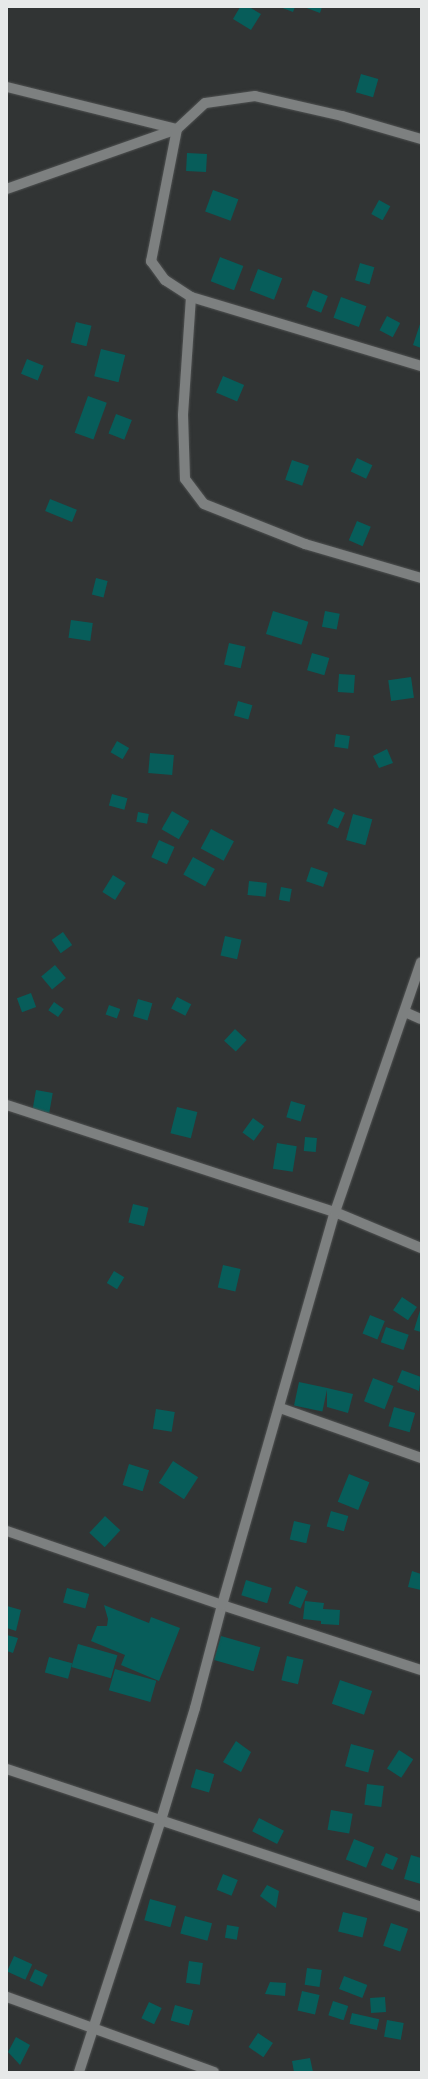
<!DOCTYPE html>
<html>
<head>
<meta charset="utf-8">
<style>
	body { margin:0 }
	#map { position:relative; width:428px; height:2079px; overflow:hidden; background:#313434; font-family:"Golos Text",sans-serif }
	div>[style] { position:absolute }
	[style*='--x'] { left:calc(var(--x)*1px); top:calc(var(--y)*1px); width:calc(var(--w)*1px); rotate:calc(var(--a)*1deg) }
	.building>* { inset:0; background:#075d5a; transform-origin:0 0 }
	.roads { filter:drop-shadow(0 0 1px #4f5151) drop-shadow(0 0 1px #4f5151) }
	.street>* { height:10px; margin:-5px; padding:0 5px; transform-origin:5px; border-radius:5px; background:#7d8080 }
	span { translate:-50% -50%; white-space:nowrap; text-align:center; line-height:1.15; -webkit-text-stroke:3.5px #313434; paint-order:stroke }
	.frame { position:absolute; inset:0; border:8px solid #e7e9e9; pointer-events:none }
</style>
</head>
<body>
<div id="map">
	<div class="building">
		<div style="clip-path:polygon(240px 7px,249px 7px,261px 14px,251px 30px,233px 19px)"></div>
		<div style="clip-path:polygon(280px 7px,295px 7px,293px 12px)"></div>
		<div style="clip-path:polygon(304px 7px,322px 7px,320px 13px)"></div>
		<div style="left:361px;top:74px;width:18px;height:19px;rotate:16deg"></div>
		<div style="left:187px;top:153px;width:20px;height:18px;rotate:3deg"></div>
		<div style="left:213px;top:190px;width:27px;height:23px;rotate:20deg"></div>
		<div style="left:379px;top:200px;width:13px;height:16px;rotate:29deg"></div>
		<div style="left:220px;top:257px;width:25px;height:26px;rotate:21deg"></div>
		<div style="left:360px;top:263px;width:15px;height:18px;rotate:16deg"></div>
		<div style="left:258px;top:269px;width:26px;height:23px;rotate:21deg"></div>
		<div style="left:313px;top:290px;width:16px;height:18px;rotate:22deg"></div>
		<div style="left:341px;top:297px;width:27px;height:22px;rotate:20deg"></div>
		<div style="left:387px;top:316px;width:15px;height:16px;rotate:28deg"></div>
		<div style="left:76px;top:322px;width:16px;height:21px;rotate:14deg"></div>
		<div style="clip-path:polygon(420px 324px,421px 325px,421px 348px,413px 345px)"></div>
		<div style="left:101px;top:349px;width:25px;height:28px;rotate:14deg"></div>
		<div style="left:27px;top:359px;width:18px;height:16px;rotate:22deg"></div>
		<div style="left:223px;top:376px;width:23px;height:18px;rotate:23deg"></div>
		<div style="left:88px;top:396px;width:20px;height:39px;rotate:20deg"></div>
		<div style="left:116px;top:414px;width:17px;height:21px;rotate:21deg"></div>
		<div style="left:357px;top:458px;width:17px;height:15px;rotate:25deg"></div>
		<div style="left:292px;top:460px;width:18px;height:21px;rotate:19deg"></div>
		<div style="left:50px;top:499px;width:29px;height:13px;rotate:22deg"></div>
		<div style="left:357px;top:521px;width:15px;height:21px;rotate:23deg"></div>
		<div style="left:96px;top:578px;width:12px;height:17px;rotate:14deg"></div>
		<div style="left:273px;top:611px;width:37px;height:24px;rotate:17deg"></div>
		<div style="left:325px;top:611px;width:15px;height:16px;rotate:11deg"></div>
		<div style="left:71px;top:620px;width:22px;height:18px;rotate:8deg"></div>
		<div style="left:229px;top:643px;width:17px;height:22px;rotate:13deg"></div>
		<div style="left:312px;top:653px;width:18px;height:18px;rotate:16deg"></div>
		<div style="left:339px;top:674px;width:16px;height:18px;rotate:4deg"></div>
		<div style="left:411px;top:677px;width:21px;height:23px;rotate:82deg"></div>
		<div style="left:238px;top:701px;width:15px;height:15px;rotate:16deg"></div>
		<div style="left:336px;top:734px;width:14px;height:13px;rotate:8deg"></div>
		<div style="left:117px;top:741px;width:14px;height:13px;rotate:30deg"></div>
		<div style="clip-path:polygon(387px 749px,393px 763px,379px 768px,373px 756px)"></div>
		<div style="left:150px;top:753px;width:24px;height:20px;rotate:5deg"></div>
		<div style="left:112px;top:794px;width:16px;height:12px;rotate:15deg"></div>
		<div style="left:334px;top:808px;width:12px;height:17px;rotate:24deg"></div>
		<div style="left:172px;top:811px;width:20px;height:21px;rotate:30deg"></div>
		<div style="left:138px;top:812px;width:11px;height:10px;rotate:10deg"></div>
		<div style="left:353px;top:814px;width:20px;height:27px;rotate:15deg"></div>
		<div style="left:211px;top:829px;width:26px;height:22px;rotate:28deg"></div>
		<div style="left:159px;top:840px;width:17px;height:19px;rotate:24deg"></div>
		<div style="left:193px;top:857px;width:25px;height:20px;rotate:29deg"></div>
		<div style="left:311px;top:867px;width:18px;height:15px;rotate:19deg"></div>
		<div style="left:113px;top:875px;width:15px;height:20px;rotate:32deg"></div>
		<div style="left:249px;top:881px;width:18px;height:14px;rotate:6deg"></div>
		<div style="left:281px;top:887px;width:11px;height:13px;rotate:10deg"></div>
		<div style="left:63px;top:932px;width:16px;height:14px;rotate:55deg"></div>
		<div style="left:225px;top:936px;width:17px;height:20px;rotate:13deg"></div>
		<div style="left:55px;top:965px;width:17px;height:18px;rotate:50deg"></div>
		<div style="left:31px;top:993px;width:15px;height:15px;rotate:70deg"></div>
		<div style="left:177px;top:997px;width:16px;height:13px;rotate:27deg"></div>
		<div style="left:138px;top:999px;width:15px;height:18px;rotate:16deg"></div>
		<div style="left:54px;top:1002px;width:12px;height:10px;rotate:35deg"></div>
		<div style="left:109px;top:1005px;width:12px;height:10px;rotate:20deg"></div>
		<div style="left:235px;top:1029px;width:16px;height:16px;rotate:43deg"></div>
		<div style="left:36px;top:1090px;width:17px;height:20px;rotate:10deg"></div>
		<div style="left:291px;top:1101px;width:15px;height:17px;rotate:16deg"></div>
		<div style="left:177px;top:1107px;width:21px;height:27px;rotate:14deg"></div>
		<div style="left:253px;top:1118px;width:14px;height:18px;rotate:36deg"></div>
		<div style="left:305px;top:1137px;width:12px;height:14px;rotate:5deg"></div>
		<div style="left:277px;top:1143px;width:20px;height:26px;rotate:9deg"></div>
		<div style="left:133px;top:1204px;width:16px;height:19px;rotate:14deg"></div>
		<div style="left:223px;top:1265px;width:18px;height:23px;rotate:13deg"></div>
		<div style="left:114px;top:1271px;width:12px;height:14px;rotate:31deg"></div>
		<div style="left:402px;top:1297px;width:18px;height:16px;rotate:34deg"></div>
		<div style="clip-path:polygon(421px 1307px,421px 1332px,414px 1330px)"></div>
		<div style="left:370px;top:1315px;width:16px;height:20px;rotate:22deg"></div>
		<div style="left:386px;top:1327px;width:24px;height:16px;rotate:19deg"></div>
		<div style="clip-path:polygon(402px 1370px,421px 1377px,419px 1391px,397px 1382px)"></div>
		<div style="left:373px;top:1378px;width:22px;height:25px;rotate:21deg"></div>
		<div style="left:299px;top:1382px;width:29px;height:24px;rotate:12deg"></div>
		<div style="clip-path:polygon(327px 1388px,353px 1394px,348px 1413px,327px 1407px)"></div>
		<div style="left:394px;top:1407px;width:22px;height:20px;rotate:16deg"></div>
		<div style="left:156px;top:1409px;width:19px;height:20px;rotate:9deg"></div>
		<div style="left:173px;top:1461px;width:30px;height:26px;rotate:33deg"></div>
		<div style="left:129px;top:1464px;width:21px;height:22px;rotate:17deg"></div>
		<div style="left:349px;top:1474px;width:22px;height:30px;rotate:22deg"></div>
		<div style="left:331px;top:1511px;width:18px;height:16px;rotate:16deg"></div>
		<div style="left:105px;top:1516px;width:21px;height:23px;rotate:43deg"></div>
		<div style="left:294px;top:1521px;width:17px;height:19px;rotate:13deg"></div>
		<div style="clip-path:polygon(412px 1571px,421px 1574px,421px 1590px,408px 1587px)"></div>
		<div style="left:246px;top:1580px;width:27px;height:16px;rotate:17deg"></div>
		<div style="left:296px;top:1586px;width:13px;height:19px;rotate:23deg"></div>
		<div style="left:67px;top:1588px;width:23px;height:15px;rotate:15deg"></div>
		<div style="clip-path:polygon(305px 1601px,324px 1603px,323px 1609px,340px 1610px,339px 1625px,321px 1624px,321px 1621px,303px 1619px)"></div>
		<div style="clip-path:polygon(104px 1605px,149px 1623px,151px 1617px,180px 1628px,159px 1681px,121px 1665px,125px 1655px,91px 1641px,97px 1626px,107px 1626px,108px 1619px)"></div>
		<div style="clip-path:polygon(7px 1606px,21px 1610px,16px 1631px,7px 1628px)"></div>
		<div style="clip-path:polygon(7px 1635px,18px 1638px,13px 1653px,7px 1651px)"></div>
		<div style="left:221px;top:1636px;width:41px;height:25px;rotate:16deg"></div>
		<div style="left:78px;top:1644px;width:41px;height:24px;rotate:16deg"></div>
		<div style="left:287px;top:1656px;width:17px;height:25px;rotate:13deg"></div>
		<div style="left:49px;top:1657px;width:24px;height:16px;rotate:15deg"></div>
		<div style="left:115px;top:1669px;width:43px;height:22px;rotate:16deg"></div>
		<div style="left:340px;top:1680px;width:34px;height:25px;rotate:19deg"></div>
		<div style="clip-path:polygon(236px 1741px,251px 1752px,241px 1772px,223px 1762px)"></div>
		<div style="left:351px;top:1744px;width:24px;height:23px;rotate:15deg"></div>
		<div style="left:399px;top:1750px;width:17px;height:22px;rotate:33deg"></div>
		<div style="left:196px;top:1769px;width:19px;height:19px;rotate:16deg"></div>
		<div style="left:367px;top:1784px;width:17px;height:21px;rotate:7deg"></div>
		<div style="left:331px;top:1810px;width:22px;height:20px;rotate:10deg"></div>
		<div style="left:259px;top:1818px;width:28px;height:15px;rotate:27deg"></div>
		<div style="left:354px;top:1839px;width:22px;height:22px;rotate:22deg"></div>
		<div style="left:386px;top:1853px;width:13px;height:13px;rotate:23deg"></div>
		<div style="clip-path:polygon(411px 1855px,421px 1858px,421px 1884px,404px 1879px)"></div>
		<div style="left:223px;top:1874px;width:16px;height:17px;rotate:22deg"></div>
		<div style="clip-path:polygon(267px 1885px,279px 1891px,276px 1908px,260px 1896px)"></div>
		<div style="left:150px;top:1899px;width:27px;height:22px;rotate:15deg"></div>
		<div style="left:343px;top:1912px;width:25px;height:20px;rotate:14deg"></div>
		<div style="left:185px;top:1916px;width:28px;height:18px;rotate:15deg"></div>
		<div style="left:391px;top:1923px;width:18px;height:24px;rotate:19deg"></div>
		<div style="left:227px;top:1925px;width:12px;height:13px;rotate:9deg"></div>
		<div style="left:14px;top:1956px;width:20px;height:17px;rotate:24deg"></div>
		<div style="left:189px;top:1961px;width:14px;height:22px;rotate:8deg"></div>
		<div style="left:307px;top:1968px;width:15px;height:17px;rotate:8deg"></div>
		<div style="left:35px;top:1969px;width:14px;height:13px;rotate:25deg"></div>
		<div style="left:344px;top:1976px;width:25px;height:14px;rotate:21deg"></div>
		<div style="clip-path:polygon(270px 1982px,286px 1983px,285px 1996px,265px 1994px)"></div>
		<div style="left:302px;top:1991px;width:18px;height:20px;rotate:13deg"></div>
		<div style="left:385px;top:1997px;width:15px;height:15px;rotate:86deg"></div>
		<div style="left:333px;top:2001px;width:16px;height:15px;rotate:18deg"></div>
		<div style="left:149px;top:2002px;width:14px;height:18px;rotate:25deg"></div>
		<div style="left:175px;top:2005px;width:19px;height:16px;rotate:16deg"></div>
		<div style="left:352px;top:2013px;width:28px;height:11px;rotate:13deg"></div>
		<div style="left:387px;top:2020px;width:17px;height:17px;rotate:10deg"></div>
		<div style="left:258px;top:2033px;width:18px;height:17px;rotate:34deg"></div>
		<div style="clip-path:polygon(16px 2037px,30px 2045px,20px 2065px,8px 2052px)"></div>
		<div style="clip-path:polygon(310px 2058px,313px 2072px,294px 2072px,292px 2061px)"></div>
	</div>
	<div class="roads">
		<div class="street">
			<div style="--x:7;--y:87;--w:175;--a:13.9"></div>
			<div style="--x:177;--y:129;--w:180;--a:160.6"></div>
			<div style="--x:421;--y:139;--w:82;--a:-163.8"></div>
			<div style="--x:342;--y:116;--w:89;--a:-167.1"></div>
			<div style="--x:255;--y:96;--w:50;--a:172"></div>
			<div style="--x:205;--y:103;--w:38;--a:137"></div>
			<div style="--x:177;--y:129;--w:135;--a:101.1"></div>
			<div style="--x:151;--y:261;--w:24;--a:54"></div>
			<div style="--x:165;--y:280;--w:31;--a:33"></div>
			<div style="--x:191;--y:297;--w:240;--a:16.7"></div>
			<div style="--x:191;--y:297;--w:118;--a:93.9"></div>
			<div style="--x:183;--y:415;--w:64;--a:88.2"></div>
			<div style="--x:185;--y:479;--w:31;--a:53"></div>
			<div style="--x:204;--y:504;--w:109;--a:21.6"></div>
			<div style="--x:305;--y:544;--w:121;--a:16.3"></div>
			<div style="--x:405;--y:1012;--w:17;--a:24"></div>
			<div style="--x:7;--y:1105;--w:345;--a:18.1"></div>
			<div style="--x:335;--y:1212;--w:93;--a:22.7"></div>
			<div style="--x:280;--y:1408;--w:150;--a:19.5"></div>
			<div style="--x:7;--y:1531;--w:227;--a:19"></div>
			<div style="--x:222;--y:1605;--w:209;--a:18.1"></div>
			<div style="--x:7;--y:1769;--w:436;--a:18.4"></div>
			<div style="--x:7;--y:1997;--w:220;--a:19.9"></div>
			<div style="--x:79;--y:2072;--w:265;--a:-72"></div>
			<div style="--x:161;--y:1820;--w:117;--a:-73.1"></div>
			<div style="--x:195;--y:1708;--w:106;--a:-75.3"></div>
			<div style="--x:222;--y:1605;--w:409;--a:-74"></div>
			<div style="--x:335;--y:1212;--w:264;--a:-71"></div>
		</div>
	</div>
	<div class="frame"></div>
</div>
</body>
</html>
